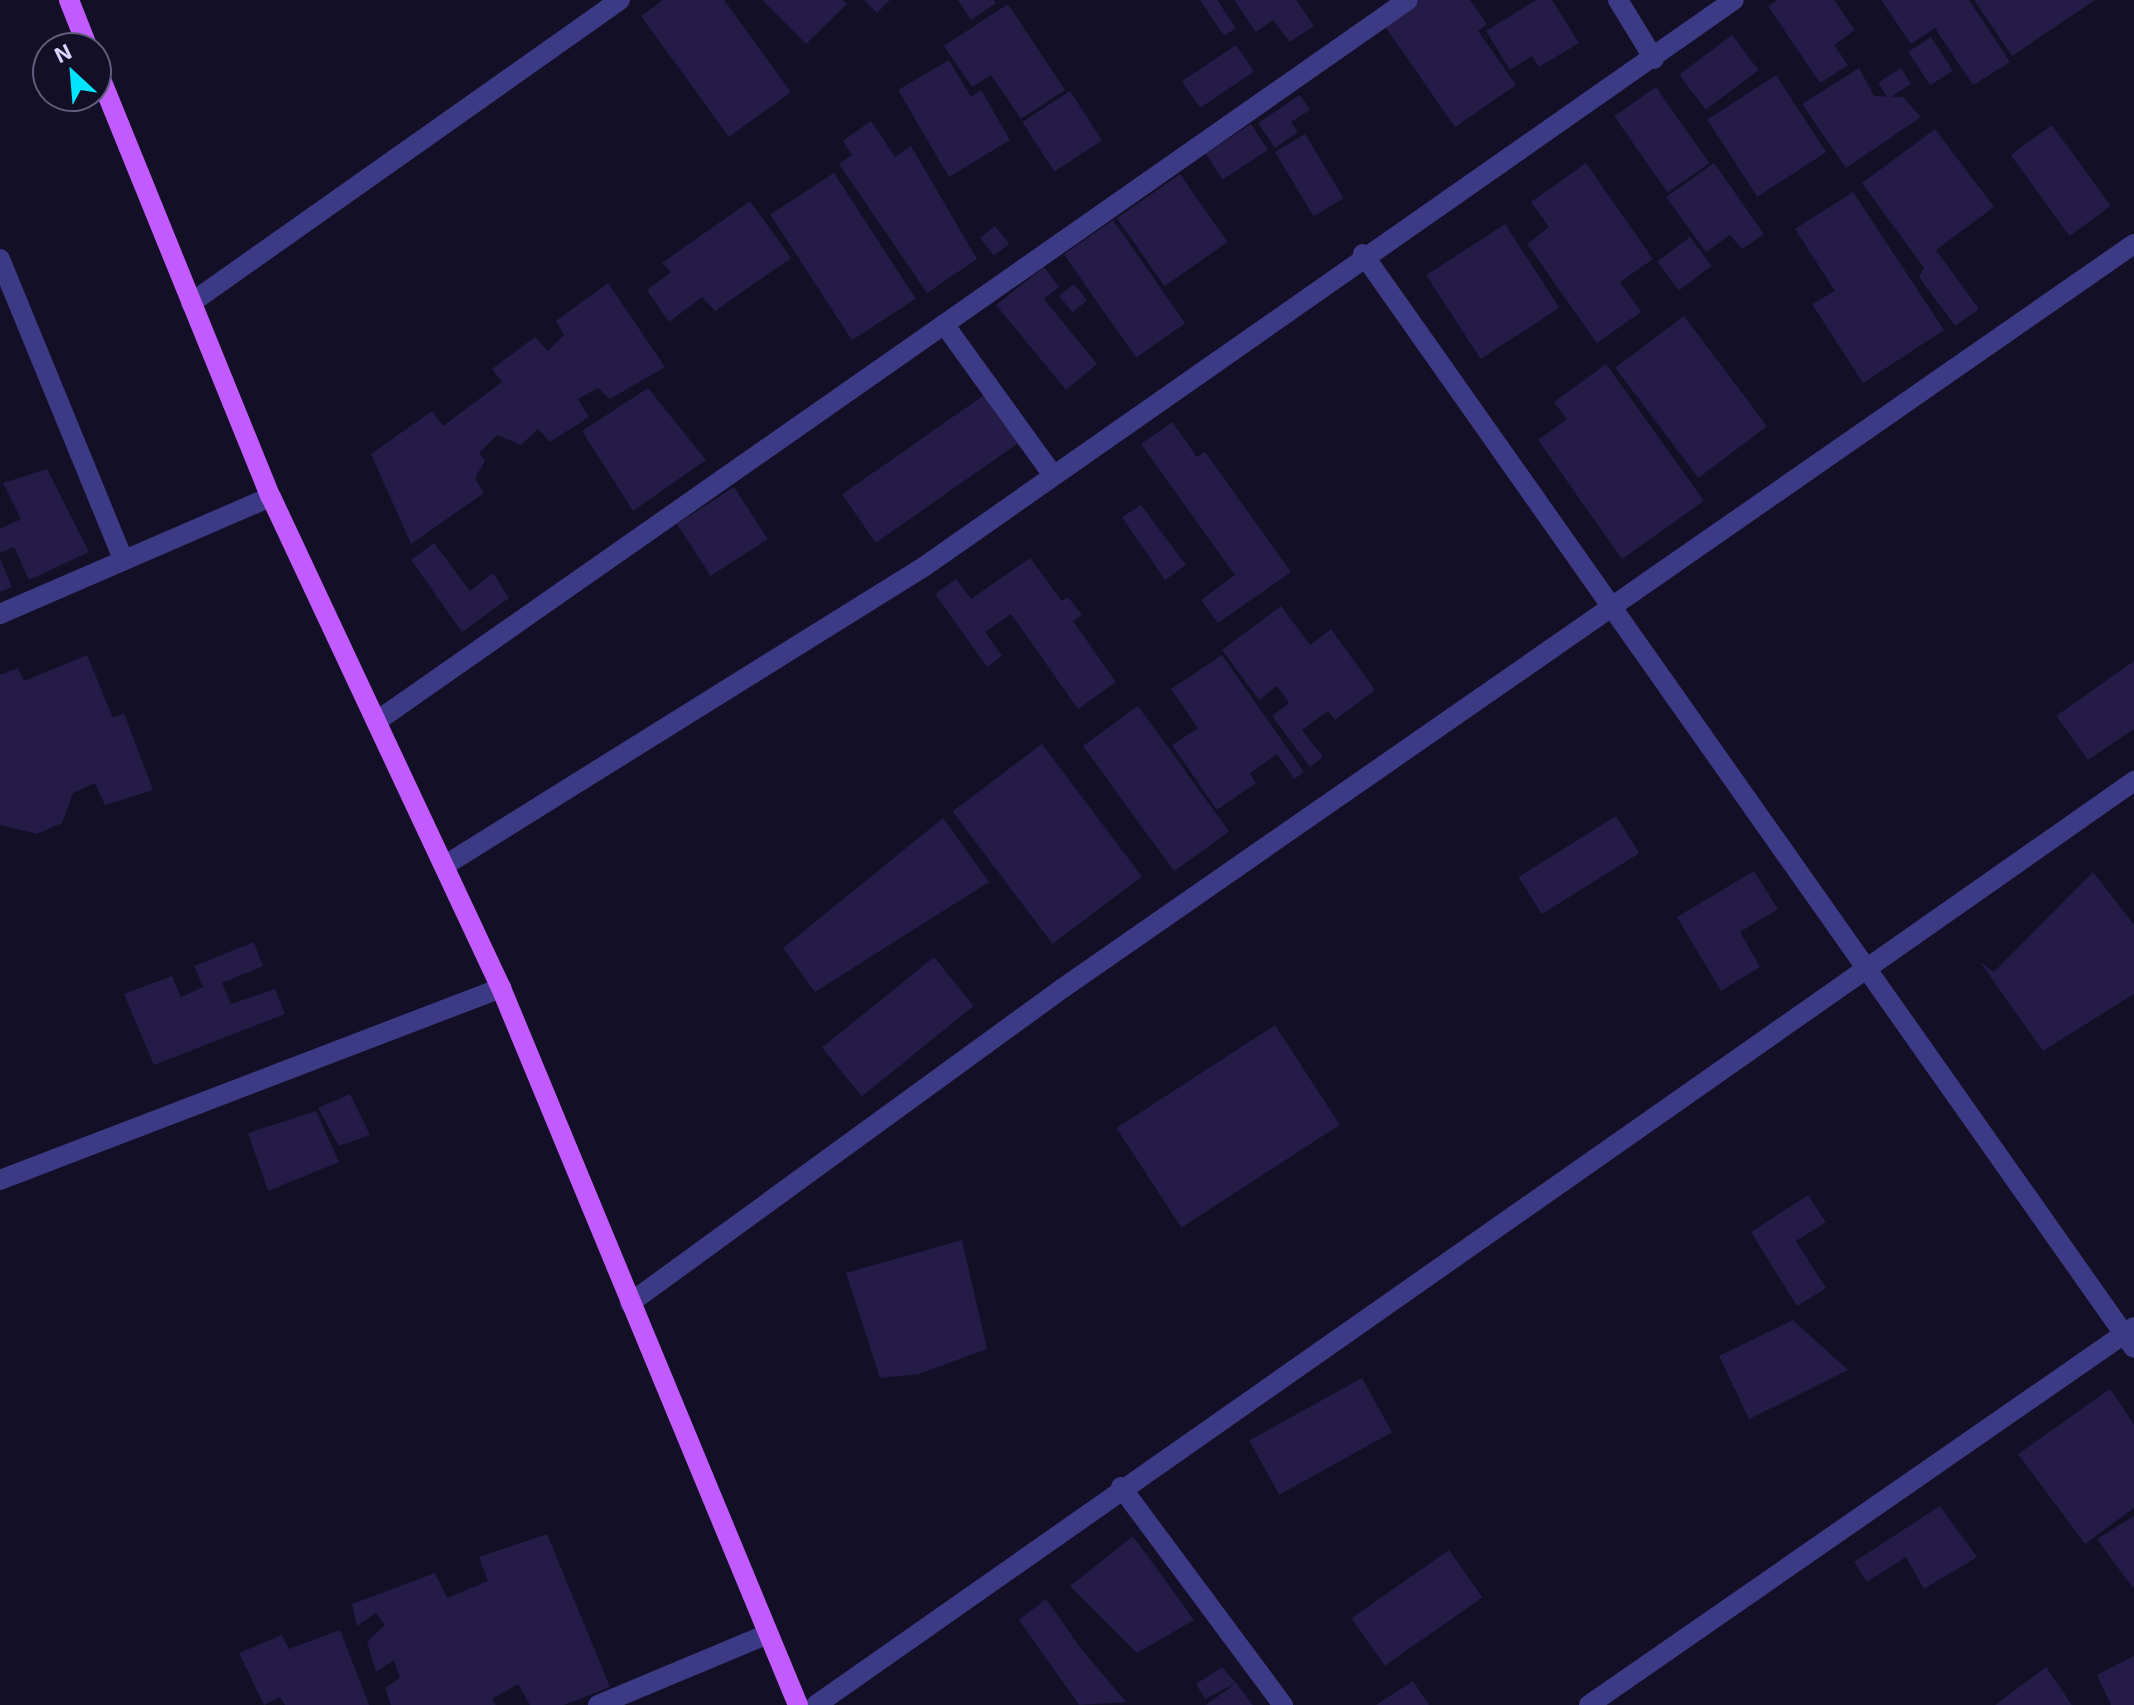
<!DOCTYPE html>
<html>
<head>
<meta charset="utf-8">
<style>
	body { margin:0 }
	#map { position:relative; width:2134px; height:1705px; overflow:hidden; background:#130f26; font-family:"Exo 2",sans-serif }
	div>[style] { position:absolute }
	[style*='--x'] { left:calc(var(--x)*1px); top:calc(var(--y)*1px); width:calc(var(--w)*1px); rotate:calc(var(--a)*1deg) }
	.building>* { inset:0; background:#241b47; transform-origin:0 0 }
	.minor>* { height:20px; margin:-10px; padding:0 10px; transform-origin:10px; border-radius:10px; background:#3d3a85 }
	.primary>* { height:20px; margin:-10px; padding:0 10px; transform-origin:10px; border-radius:10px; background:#c25bff }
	span { translate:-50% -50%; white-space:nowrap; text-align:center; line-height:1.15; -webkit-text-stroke:6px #130f26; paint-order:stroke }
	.north { position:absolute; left:32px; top:32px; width:80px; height:80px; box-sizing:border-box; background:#130f26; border:2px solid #625e7d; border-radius:50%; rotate:334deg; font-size:22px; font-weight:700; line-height:32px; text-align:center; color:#d9d4ff }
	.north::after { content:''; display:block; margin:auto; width:28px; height:36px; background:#00e5ff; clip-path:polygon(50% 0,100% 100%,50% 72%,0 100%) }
</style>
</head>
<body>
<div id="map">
	<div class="building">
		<div style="clip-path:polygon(663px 0,724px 0,791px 92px,729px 137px,641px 16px)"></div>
		<div style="clip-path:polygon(762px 0,842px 0,847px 4px,806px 44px)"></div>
		<div style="clip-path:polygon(864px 0,890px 0,877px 13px)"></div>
		<div style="clip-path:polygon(958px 0,994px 0,996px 3px,971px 20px)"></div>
		<div style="clip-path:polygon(1200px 0,1217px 0,1236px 28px,1224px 36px)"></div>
		<div style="clip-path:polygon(1234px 0,1296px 0,1314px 26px,1290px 42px,1273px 20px,1256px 32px)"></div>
		<div style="clip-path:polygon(1420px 0,1470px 0,1487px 24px,1478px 31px,1516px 85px,1455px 127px,1384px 25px)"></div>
		<div style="clip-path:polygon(1536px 0,1552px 0,1579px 43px,1539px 67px,1532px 56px,1510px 70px,1486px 31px)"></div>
		<div style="clip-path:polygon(1778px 0,1834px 0,1855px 30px,1834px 45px,1848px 65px,1820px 83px,1768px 6px)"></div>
		<div style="clip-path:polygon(1881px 0,1969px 0,2010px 62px,1973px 85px,1935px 28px,1911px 44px)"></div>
		<div style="clip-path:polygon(1974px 0,2095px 0,2012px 56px)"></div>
		<div style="clip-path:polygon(1008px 4px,1065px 90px,1021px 119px,991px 75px,972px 87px,944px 46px)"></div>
		<div style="left:1732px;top:35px;width:44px;height:66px;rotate:53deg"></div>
		<div style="left:1931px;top:37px;width:40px;height:27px;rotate:57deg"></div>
		<div style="left:1236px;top:45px;width:32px;height:65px;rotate:56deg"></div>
		<div style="clip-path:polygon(949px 60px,971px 97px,981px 90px,1010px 140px,949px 177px,898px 90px)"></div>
		<div style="clip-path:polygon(1859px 68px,1874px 96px,1903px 97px,1921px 117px,1846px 168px,1802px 104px)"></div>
		<div style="left:1901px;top:68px;width:19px;height:27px;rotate:58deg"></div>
		<div style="left:1776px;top:75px;width:92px;height:82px;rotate:57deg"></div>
		<div style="left:1656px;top:87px;width:93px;height:51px;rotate:55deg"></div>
		<div style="left:1070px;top:91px;width:59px;height:57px;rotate:57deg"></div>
		<div style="clip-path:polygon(1300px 95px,1310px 110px,1291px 122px,1298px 132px,1275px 148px,1258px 123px)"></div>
		<div style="clip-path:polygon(871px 121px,895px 157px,911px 146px,977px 259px,927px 293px,839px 164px,852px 155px,843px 141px)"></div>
		<div style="left:1251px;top:124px;width:31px;height:54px;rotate:57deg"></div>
		<div style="left:2052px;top:125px;width:100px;height:51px;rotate:54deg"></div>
		<div style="clip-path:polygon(1935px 129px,1994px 207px,1936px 250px,1979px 309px,1955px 326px,1919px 277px,1924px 268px,1862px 183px)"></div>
		<div style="left:1305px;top:134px;width:75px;height:35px;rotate:59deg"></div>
		<div style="clip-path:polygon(1586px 163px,1653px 259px,1620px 282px,1641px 312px,1597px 343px,1527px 244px,1549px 227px,1531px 202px)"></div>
		<div style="clip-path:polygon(1714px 163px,1764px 234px,1742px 249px,1730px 235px,1706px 252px,1666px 197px)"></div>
		<div style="left:834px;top:173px;width:150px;height:76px;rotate:57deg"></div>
		<div style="left:1180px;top:174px;width:83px;height:77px;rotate:55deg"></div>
		<div style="clip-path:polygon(1853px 192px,1944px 330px,1863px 383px,1812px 304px,1835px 291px,1795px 229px)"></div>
		<div style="clip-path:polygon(750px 201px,791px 258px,715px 311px,702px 297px,669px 322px,647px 290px,671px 272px,662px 263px)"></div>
		<div style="left:1113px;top:220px;width:126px;height:60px;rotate:55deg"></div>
		<div style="left:1505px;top:224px;width:100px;height:94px;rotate:57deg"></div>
		<div style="left:995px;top:226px;width:23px;height:19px;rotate:52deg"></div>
		<div style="left:1690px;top:237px;width:36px;height:41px;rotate:53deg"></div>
		<div style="clip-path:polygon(1044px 267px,1059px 287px,1044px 299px,1097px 364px,1066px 390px,996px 305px)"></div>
		<div style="clip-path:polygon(608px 283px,665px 367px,610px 399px,598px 388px,578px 399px,589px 417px,550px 442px,538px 429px,521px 445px,497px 435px,479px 453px,485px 461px,475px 478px,484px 493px,411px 544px,371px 454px,432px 411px,443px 426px,502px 382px,492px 369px,535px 337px,548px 351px,564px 335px,556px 321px)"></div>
		<div style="left:1074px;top:284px;width:21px;height:19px;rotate:51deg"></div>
		<div style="left:1684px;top:316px;width:138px;height:86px;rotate:53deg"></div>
		<div style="clip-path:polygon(1606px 364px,1704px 501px,1622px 559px,1538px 440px,1567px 419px,1554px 402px)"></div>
		<div style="clip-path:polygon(648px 388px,706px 460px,633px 511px,582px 431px)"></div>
		<div style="left:987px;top:393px;width:59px;height:177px;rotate:55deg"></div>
		<div style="clip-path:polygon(1172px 422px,1197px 457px,1205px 452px,1291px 572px,1218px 623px,1201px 600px,1235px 575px,1141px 444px)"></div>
		<div style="clip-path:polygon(47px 469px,89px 552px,29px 580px,14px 547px,0 553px,0 529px,21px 519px,3px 483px)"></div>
		<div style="left:734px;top:487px;width:62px;height:68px;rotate:57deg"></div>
		<div style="clip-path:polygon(1141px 505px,1186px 565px,1165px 580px,1122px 517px)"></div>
		<div style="clip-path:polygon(434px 543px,470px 591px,493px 573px,509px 598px,462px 632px,411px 560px)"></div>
		<div style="clip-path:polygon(0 558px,12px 587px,0 592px)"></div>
		<div style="clip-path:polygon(1030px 558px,1062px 601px,1068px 597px,1082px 615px,1073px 621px,1116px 682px,1078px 709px,1011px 614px,985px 632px,1002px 656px,987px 667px,935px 594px,956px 579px,971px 599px)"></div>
		<div style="clip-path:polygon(1281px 606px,1310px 645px,1331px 629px,1375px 690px,1335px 720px,1328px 711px,1302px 730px,1323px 757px,1310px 767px,1272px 716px,1289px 703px,1277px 686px,1259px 700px,1222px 650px)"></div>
		<div style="clip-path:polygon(87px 655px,113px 718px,124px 713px,153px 790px,105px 805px,95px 783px,73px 793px,62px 823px,37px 834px,0 825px,0 675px,18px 668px,24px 681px)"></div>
		<div style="clip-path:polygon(1222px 655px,1304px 772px,1294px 779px,1277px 754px,1250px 773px,1256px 783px,1217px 810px,1172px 745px,1198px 728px,1171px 689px)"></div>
		<div style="clip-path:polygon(2134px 661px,2134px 729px,2088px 760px,2056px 716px)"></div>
		<div style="left:1138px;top:706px;width:155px;height:68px;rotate:54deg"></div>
		<div style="left:1042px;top:744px;width:166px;height:112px;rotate:53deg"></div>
		<div style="left:1616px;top:816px;width:44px;height:115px;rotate:58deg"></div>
		<div style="clip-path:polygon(943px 818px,989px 882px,815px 992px,783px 948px)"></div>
		<div style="clip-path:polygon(1754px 871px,1778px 909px,1740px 932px,1760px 967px,1721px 991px,1677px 917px)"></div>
		<div style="clip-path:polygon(2093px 872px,2134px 925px,2134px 994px,2043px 1051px,1980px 962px,1994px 972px)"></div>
		<div style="clip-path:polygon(254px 942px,263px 966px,222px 983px,231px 1004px,275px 989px,285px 1014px,154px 1065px,124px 994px,172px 976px,181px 997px,203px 987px,194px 966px)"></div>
		<div style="left:934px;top:957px;width:63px;height:144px;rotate:51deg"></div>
		<div style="left:1275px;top:1025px;width:119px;height:189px;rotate:57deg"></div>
		<div style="clip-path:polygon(350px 1094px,370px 1135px,339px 1146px,318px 1108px)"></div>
		<div style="clip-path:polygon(316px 1111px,339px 1162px,268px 1191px,248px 1133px)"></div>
		<div style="clip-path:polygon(1808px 1195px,1826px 1222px,1796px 1241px,1826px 1288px,1797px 1306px,1751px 1232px)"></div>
		<div style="clip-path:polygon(962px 1240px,987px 1349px,919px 1374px,880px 1378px,846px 1273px)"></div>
		<div style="clip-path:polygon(1793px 1320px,1848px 1370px,1749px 1419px,1719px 1356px)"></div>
		<div style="left:1362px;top:1378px;width:62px;height:129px;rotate:61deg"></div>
		<div style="clip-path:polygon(2110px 1389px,2134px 1424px,2134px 1508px,2085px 1544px,2018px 1454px)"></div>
		<div style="clip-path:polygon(1940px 1506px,1977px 1557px,1924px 1589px,1906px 1557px,1867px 1582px,1854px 1562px)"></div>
		<div style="clip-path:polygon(2134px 1516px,2134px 1586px,2132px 1587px,2097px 1539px)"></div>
		<div style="clip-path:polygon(547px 1534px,610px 1687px,564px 1705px,530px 1705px,518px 1684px,492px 1699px,496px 1705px,391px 1705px,385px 1688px,400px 1678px,394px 1660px,376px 1672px,367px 1642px,385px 1625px,376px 1613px,357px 1626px,352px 1604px,435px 1573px,447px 1598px,488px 1581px,479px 1557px)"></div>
		<div style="clip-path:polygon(1133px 1536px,1194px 1620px,1137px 1653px,1070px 1586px)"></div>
		<div style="left:1449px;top:1550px;width:58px;height:119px;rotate:55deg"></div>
		<div style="clip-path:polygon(1046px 1599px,1082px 1650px,1126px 1702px,1079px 1705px,1019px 1620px)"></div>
		<div style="clip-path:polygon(340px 1630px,369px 1705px,285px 1705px,280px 1697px,264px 1705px,239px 1653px,282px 1635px,289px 1649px)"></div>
		<div style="clip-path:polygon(2134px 1656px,2134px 1705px,2111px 1705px,2097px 1675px)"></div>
		<div style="clip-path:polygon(1222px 1667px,1236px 1683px,1205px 1699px,1196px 1684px)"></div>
		<div style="clip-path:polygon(2046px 1667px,2072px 1705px,1995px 1705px)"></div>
		<div style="clip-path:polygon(1413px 1681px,1429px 1705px,1376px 1705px)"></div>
		<div style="clip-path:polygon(1236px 1683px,1253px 1705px,1206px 1705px)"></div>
	</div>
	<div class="minor">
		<div style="--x:1618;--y:0;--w:69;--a:58.6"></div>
		<div style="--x:1363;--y:254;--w:1338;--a:54.83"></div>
		<div style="--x:0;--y:259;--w:326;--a:67.7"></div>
		<div style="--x:191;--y:303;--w:525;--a:-35.23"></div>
		<div style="--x:944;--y:324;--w:186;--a:54.2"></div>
		<div style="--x:0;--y:614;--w:295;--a:-23.4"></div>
		<div style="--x:377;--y:721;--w:1258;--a:-34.97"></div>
		<div style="--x:447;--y:864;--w:563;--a:-31.94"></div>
		<div style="--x:925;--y:566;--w:987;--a:-34.98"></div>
		<div style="--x:0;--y:1180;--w:537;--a:-20.97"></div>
		<div style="--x:630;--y:1303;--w:535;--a:-36.04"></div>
		<div style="--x:1063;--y:988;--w:1304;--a:-34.79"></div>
		<div style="--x:1121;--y:1487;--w:272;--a:53.4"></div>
		<div style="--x:598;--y:1705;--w:184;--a:-22.7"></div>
		<div style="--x:816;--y:1705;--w:1610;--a:-35.03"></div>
		<div style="--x:1589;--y:1705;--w:663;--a:-34.74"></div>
	</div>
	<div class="primary">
		<div style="--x:69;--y:0;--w:52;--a:68.4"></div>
		<div style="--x:96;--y:67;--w:464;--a:67.9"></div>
		<div style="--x:271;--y:497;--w:542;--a:64.9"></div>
		<div style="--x:501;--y:988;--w:776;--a:67.5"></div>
	</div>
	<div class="north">N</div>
</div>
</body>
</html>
